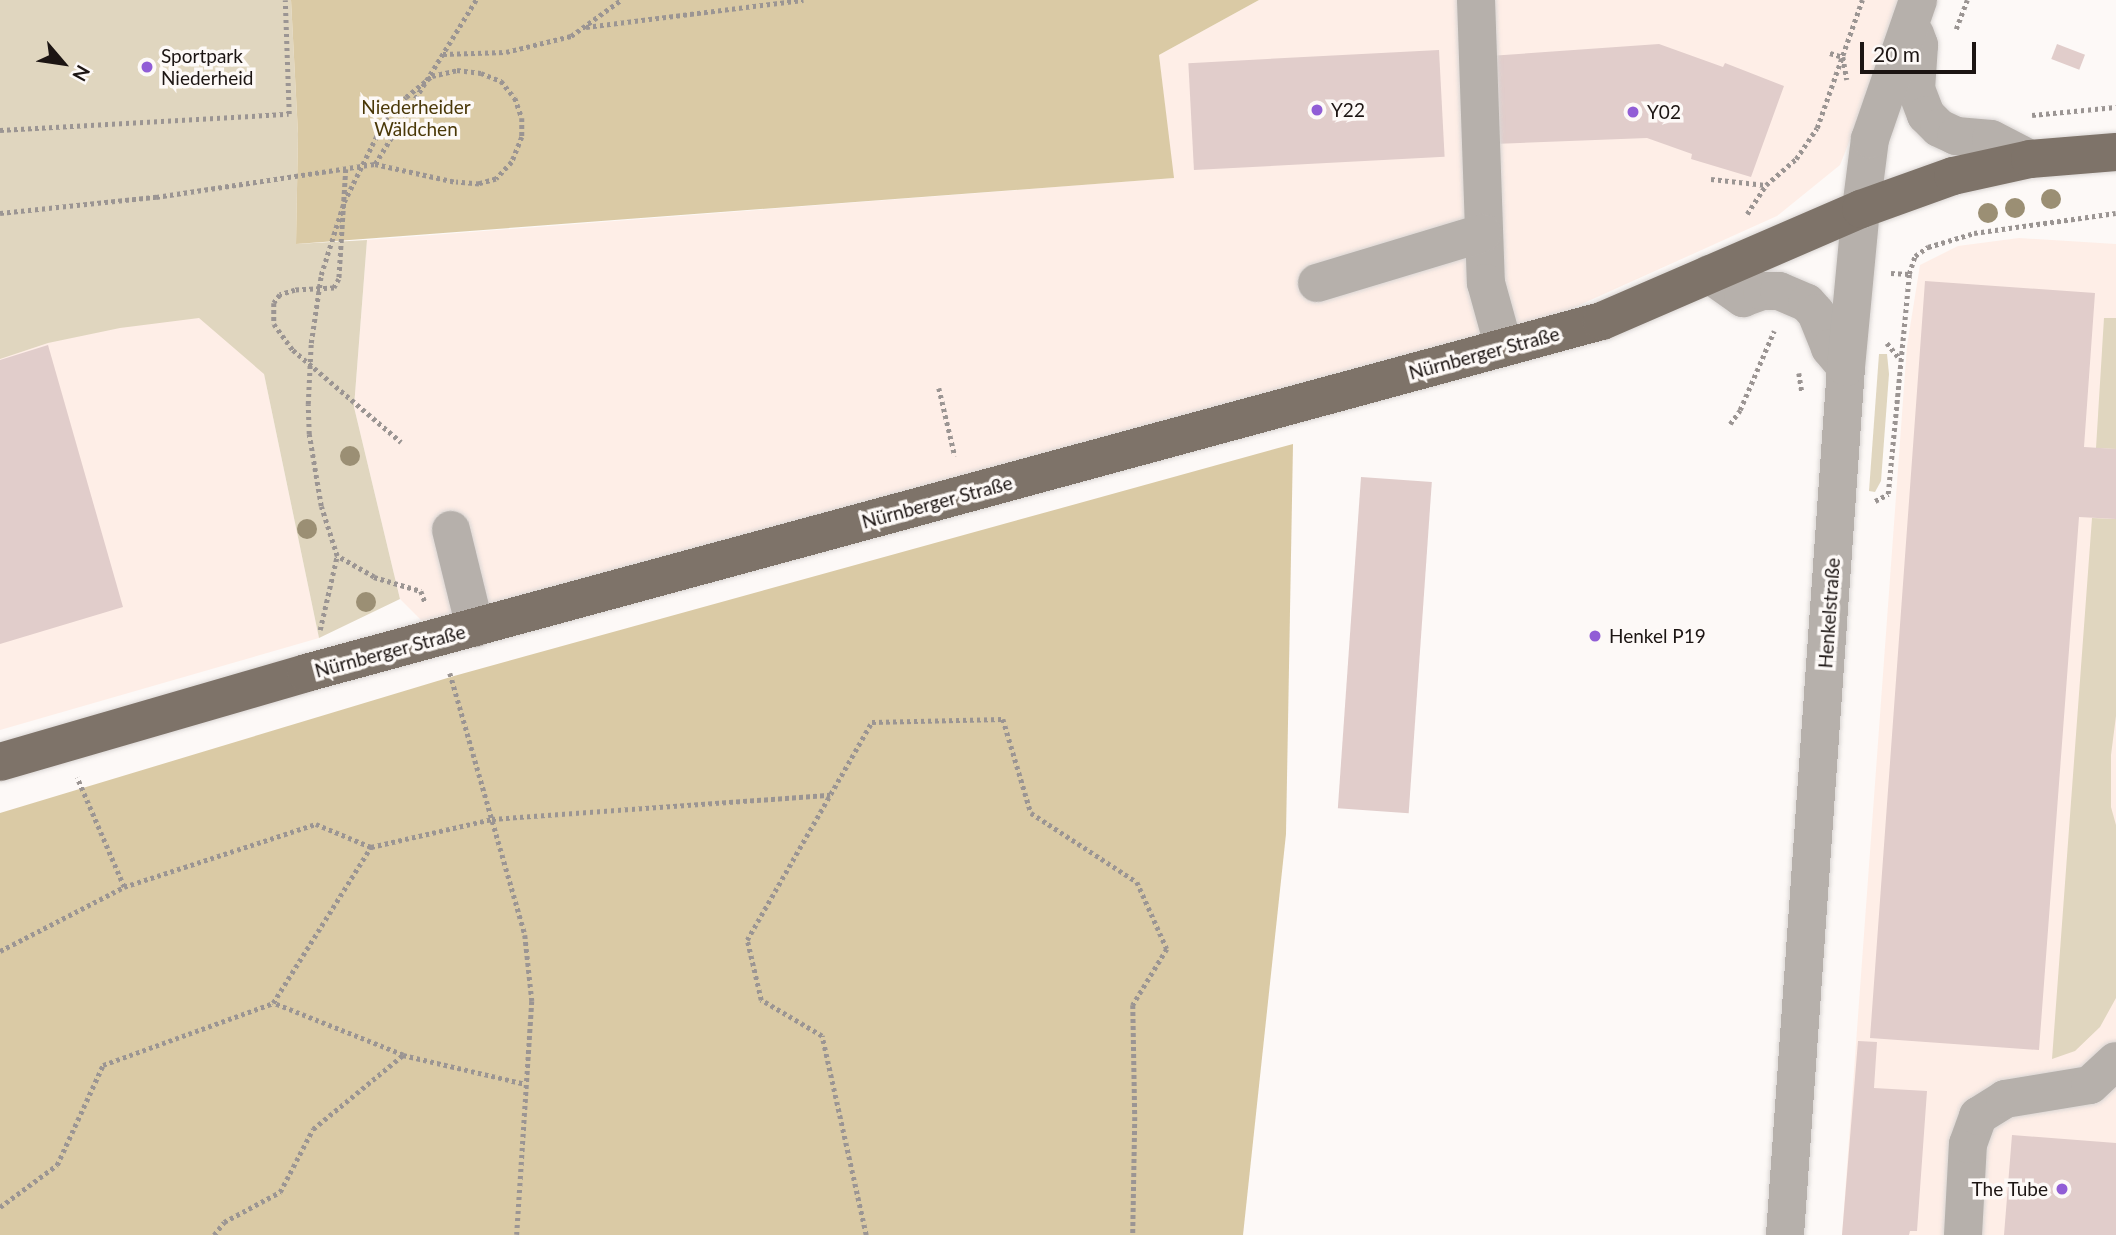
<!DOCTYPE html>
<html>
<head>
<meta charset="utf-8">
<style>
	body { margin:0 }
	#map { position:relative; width:2116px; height:1235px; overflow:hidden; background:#fdf9f7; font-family:Lato,sans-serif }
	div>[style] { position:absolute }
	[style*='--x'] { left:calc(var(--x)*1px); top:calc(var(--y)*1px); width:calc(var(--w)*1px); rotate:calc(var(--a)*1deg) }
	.built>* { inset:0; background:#feeee7 }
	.green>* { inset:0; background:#e0d6bf }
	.forest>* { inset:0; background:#dacaa5 }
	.building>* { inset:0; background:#e1cdcb; transform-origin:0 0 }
	.path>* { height:4.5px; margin-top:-2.25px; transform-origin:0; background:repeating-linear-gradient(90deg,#9b9593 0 3.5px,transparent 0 7px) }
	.roads { filter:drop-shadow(0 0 2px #d9d5d3) drop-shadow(0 0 2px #d9d5d3) }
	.minor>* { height:38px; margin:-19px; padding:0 19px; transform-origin:19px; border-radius:19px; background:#b6b0ab }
	.major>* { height:38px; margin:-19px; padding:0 19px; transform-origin:19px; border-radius:19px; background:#7e7369 }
	.path-bridge>* { height:4.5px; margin-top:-2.25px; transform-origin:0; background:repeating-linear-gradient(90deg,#9b9593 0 3.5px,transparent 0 7px) }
	.trees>* { width:20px; height:20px; margin:-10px; border-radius:50%; background:#9b8f74 }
	.dots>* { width:19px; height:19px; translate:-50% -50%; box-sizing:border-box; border:4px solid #fdf9f7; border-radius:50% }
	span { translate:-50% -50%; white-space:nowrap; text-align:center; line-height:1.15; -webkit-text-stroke:7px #fdf9f7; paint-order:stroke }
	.poi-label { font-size:19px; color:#1c1513 }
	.left { translate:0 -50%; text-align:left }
	.right { translate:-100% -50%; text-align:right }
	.park-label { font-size:19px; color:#4a3808 }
	.street-label { font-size:19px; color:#1c1513 }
	.north { position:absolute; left:28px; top:28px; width:70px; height:70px; -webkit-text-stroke:5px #fdf9f7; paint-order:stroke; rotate:119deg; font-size:19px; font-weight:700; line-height:28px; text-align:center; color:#1c1513 }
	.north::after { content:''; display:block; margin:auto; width:24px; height:32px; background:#1c1513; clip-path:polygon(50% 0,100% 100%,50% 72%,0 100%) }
	.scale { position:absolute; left:1860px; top:42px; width:116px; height:32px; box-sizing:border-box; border:4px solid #1c1513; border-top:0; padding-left:9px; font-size:21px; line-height:24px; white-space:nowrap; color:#1c1513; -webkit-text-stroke:5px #fdf9f7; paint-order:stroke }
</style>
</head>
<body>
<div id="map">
	<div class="built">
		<div style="clip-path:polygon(1259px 0,1905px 0,1840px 165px,1777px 216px,1524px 330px,436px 635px,400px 599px,354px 407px,367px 240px,1173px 178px,1159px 55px)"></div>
		<div style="clip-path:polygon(2019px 238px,2116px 244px,2116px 1235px,1842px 1235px,1907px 346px,1920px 265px,1958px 246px)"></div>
		<div style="clip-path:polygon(260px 241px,264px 374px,319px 638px,0 730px,0 254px)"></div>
	</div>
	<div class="green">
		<div style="clip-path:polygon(0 0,291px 0,298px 134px,296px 244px,367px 240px,354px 407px,400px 599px,319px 638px,264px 374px,199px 318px,120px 328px,48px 343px,0 359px)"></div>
		<div style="clip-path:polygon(2104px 318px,2116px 318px,2116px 449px,2096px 448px)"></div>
		<div style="clip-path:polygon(1879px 354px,1887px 354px,1889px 374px,1881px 481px,1875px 492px,1869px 491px)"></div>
		<div style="clip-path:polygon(2092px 518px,2116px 519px,2116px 716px,2111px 755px,2111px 807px,2116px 825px,2116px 998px,2100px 1027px,2075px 1051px,2052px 1059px)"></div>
	</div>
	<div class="forest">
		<div style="clip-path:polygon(291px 0,1259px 0,1159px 55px,1174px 178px,296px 244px,298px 134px)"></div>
		<div style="clip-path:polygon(1293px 444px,1286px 834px,1243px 1235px,0 1235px,0 813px,454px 676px)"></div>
	</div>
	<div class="building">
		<div style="clip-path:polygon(1659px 44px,1723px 67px,1725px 63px,1784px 86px,1751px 177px,1691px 159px,1692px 154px,1647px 138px,1494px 144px,1489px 56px)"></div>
		<div style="left:2057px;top:44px;width:30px;height:16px;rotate:21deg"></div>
		<div style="left:1439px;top:50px;width:107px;height:251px;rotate:87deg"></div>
		<div style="clip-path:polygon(1925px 281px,2095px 293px,2084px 447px,2116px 449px,2116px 519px,2079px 517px,2039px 1050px,1870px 1038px)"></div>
		<div style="clip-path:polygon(48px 345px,123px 607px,0 644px,0 360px)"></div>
		<div style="left:1361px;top:477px;width:71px;height:332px;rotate:4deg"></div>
		<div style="clip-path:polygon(1858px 1041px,1877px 1042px,1874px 1088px,1927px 1091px,1917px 1231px,1910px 1231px,1909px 1235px,1842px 1235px)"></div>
		<div style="clip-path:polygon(2012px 1135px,2116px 1143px,2116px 1235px,2004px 1235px)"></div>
	</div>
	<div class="path">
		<div style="--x:586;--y:27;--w:219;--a:-7.1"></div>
		<div style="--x:1956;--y:29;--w:31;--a:-69"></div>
		<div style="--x:1830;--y:53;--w:14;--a:17"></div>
		<div style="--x:443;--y:54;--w:63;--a:-1.8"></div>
		<div style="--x:506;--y:52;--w:67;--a:-13.8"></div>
		<div style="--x:571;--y:36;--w:62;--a:-35.8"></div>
		<div style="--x:1843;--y:57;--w:23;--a:80"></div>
		<div style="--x:2032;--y:115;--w:84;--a:-5.4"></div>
		<div style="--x:0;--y:130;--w:289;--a:-3.2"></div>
		<div style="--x:289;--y:114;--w:114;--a:-92"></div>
		<div style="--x:375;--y:164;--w:193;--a:-58.4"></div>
		<div style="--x:346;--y:169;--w:110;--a:93.6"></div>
		<div style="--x:339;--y:279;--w:10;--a:119"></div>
		<div style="--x:334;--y:288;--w:39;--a:177"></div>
		<div style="--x:295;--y:290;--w:16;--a:162"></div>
		<div style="--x:280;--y:295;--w:10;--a:127"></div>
		<div style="--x:274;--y:303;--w:21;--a:90"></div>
		<div style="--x:274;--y:324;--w:32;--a:54"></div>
		<div style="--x:293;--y:350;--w:142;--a:40.4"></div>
		<div style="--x:1711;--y:179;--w:55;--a:6.2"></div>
		<div style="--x:0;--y:213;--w:157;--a:-5.9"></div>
		<div style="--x:156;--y:197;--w:221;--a:-8.6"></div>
		<div style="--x:375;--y:164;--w:83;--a:12.5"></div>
		<div style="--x:1747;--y:214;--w:35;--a:-57"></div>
		<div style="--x:1766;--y:185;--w:40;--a:-41"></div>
		<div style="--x:1796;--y:159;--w:37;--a:-56"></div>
		<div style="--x:1817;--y:128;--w:136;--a:-70.6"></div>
		<div style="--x:1891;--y:273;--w:18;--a:3"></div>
		<div style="--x:1887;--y:343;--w:19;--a:51"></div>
		<div style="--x:1799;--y:373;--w:19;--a:81"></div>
		<div style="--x:939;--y:388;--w:70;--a:76.8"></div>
		<div style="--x:1730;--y:424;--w:17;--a:-54"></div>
		<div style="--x:1740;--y:410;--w:86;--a:-66.7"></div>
		<div style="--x:1875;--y:501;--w:15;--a:-28"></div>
		<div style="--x:1888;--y:494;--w:221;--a:-84.5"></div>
		<div style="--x:1909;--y:274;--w:19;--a:-72"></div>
		<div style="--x:1915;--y:256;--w:16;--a:-35"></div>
		<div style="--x:1928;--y:247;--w:48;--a:-16.9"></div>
		<div style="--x:1974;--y:233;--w:143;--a:-8"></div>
		<div style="--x:374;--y:577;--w:49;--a:16.6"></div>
		<div style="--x:421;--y:591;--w:12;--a:70"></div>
		<div style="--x:320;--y:630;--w:76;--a:-77.1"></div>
		<div style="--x:450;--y:673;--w:273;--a:74"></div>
		<div style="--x:525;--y:935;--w:66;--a:83.9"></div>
		<div style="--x:532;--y:1001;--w:234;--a:93.7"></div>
		<div style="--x:124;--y:887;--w:202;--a:-18.2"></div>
		<div style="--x:316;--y:824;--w:60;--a:22.7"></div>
		<div style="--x:371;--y:847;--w:124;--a:-13"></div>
		<div style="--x:492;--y:819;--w:339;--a:-4.1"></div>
		<div style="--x:0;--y:951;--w:140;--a:-27.3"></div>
		<div style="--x:124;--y:887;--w:119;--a:-113.3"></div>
		<div style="--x:403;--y:1055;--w:126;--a:13.3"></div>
		<div style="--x:0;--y:1207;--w:71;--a:-36.4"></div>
		<div style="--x:57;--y:1165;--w:110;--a:-65.3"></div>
		<div style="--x:103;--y:1065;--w:181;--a:-20"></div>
		<div style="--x:273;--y:1003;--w:184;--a:-57.9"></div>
		<div style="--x:214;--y:1235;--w:16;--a:-52"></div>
		<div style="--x:224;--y:1222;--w:64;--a:-28.2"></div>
		<div style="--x:280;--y:1192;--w:71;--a:-62.4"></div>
		<div style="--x:313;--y:1129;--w:117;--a:-39.4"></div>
		<div style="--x:403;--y:1055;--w:140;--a:-158.2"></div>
		<div style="--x:866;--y:1235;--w:204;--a:-102.5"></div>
		<div style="--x:822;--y:1036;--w:71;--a:-149.5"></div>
		<div style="--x:761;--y:1000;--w:62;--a:-103.1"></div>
		<div style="--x:747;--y:940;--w:251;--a:-60.2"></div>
		<div style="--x:872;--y:722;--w:131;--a:-1.3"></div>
		<div style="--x:1003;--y:719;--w:98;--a:73.4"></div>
		<div style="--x:1031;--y:813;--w:126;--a:33.1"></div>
		<div style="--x:1137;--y:882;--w:73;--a:65.9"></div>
		<div style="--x:1167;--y:949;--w:66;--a:121.3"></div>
		<div style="--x:1133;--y:1005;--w:112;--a:89"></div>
		<div style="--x:1135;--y:1117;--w:118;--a:91"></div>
	</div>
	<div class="roads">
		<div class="minor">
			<div style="--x:1476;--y:0;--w:283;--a:88"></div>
			<div style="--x:1486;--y:283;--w:67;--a:74.5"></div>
			<div style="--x:1915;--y:34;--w:12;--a:70"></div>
			<div style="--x:1919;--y:45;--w:44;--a:93.9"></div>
			<div style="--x:1916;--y:89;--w:28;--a:69"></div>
			<div style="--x:1926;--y:115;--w:18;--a:45"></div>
			<div style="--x:1939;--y:128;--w:19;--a:25"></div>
			<div style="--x:1956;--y:136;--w:35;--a:5"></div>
			<div style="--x:1991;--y:139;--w:44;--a:27.1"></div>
			<div style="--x:1709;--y:274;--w:42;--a:35.2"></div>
			<div style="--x:1743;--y:298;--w:20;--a:-20"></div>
			<div style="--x:1762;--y:291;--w:17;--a:0"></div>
			<div style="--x:1779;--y:291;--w:30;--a:23"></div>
			<div style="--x:1807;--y:303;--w:13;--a:48"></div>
			<div style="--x:1816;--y:313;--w:38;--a:68"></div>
			<div style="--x:1830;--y:348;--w:25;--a:50"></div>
			<div style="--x:1317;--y:283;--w:173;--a:-16.8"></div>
			<div style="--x:451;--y:530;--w:101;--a:76.2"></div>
			<div style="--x:1785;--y:1235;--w:870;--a:-85.98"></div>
			<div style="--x:1846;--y:367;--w:159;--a:-84.6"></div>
			<div style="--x:1861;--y:209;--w:71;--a:-82.7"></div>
			<div style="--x:1870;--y:139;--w:147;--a:-70.9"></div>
			<div style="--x:1963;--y:1235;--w:91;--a:-86.9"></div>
			<div style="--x:1968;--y:1144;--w:30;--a:-70"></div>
			<div style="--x:1978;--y:1116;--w:32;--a:-32"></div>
			<div style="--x:2005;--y:1099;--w:86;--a:-9.4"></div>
			<div style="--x:2090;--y:1085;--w:35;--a:-43"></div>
		</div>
		<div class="major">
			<div style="--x:0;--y:762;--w:319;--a:-16.2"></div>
			<div style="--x:306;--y:673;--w:1343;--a:-15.2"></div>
			<div style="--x:1602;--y:321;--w:282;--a:-23.4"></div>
			<div style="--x:1861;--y:209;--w:98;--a:-19.7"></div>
			<div style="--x:1953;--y:176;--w:79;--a:-12.4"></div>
			<div style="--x:2030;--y:159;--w:86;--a:-4.7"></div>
		</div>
	</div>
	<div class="path-bridge">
		<div style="--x:374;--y:577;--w:43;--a:-150.4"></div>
		<div style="--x:337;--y:556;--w:52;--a:-107.7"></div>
		<div style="--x:321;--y:506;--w:73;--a:-99.5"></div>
		<div style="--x:309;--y:434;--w:30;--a:-92"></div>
		<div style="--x:308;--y:404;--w:61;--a:-87.2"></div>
		<div style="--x:311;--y:343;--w:69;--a:-81.6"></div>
		<div style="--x:321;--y:275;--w:77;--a:-72.5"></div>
		<div style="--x:344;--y:202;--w:93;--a:-63.7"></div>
		<div style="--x:385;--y:119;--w:30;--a:-46"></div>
		<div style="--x:406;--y:97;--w:33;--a:-39"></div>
		<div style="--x:432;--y:76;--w:26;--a:-13"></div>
		<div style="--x:457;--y:70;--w:24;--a:7"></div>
		<div style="--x:481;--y:73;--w:22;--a:22"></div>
		<div style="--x:501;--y:81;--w:22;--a:51"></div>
		<div style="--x:515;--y:98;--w:21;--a:71"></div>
		<div style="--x:522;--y:118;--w:19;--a:90"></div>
		<div style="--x:522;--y:137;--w:27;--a:112"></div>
		<div style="--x:512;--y:162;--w:23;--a:133"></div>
		<div style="--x:496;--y:179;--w:18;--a:164"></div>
		<div style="--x:479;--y:184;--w:23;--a:-175"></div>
	</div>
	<div class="trees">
		<div style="left:2051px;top:199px"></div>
		<div style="left:2015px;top:208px"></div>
		<div style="left:1988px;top:213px"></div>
		<div style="left:350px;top:456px"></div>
		<div style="left:307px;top:529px"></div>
		<div style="left:366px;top:602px"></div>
	</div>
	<div class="dots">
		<div style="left:147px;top:67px;background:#915dd6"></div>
		<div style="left:1317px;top:110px;background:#915dd6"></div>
		<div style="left:1633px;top:112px;background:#915dd6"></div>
		<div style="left:1595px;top:636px;background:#915dd6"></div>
		<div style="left:2062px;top:1189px;background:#915dd6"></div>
	</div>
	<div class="poi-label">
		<span class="left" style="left:161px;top:67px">Sportpark<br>Niederheid</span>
		<span class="left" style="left:1331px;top:110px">Y22</span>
		<span class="left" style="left:1647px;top:112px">Y02</span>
		<span class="left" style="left:1609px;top:636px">Henkel P19</span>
		<span class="right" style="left:2048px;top:1189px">The Tube</span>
	</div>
	<div class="park-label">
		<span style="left:416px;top:118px">Niederheider<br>Wäldchen</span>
	</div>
	<div class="street-label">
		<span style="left:1484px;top:353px;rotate:-15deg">Nürnberger Straße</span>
		<span style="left:937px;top:502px;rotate:-15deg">Nürnberger Straße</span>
		<span style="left:1829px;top:613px;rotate:-86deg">Henkelstraße</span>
		<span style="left:390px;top:651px;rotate:-15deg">Nürnberger Straße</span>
	</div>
	<div class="north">N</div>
	<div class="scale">20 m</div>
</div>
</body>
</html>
